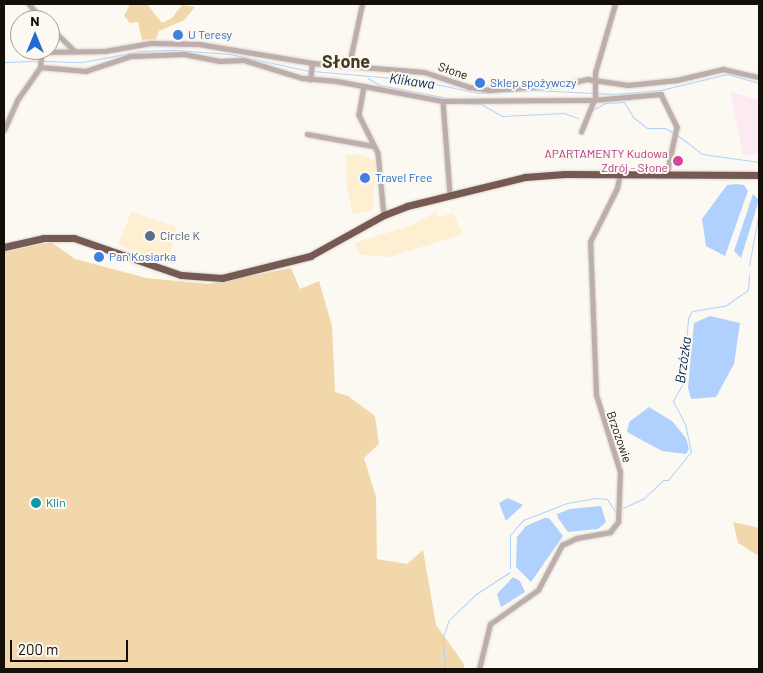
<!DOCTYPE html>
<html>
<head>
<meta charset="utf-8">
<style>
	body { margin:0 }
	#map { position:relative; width:763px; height:673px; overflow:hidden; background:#fcf9f3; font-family:Barlow,sans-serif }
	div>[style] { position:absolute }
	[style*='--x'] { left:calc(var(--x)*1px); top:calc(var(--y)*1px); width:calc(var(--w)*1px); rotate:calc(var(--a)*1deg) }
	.built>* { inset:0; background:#feeed2 }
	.industrial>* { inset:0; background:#fde9f2 }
	.green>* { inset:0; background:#f1d7a9 }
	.water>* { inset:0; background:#b0d1fe }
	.stream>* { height:1px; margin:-0.5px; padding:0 0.5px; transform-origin:0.5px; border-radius:0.5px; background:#b0d1fe }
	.roads { filter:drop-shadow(0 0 1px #d7d4cd) drop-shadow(0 0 1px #d7d4cd) }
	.minor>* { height:4.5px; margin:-2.25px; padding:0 2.25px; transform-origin:2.25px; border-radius:2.25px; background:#bdaeab }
	.highway>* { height:7px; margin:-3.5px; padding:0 3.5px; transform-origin:3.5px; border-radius:3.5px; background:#775953 }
	.dots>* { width:14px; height:14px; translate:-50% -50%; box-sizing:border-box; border:2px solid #fcf9f3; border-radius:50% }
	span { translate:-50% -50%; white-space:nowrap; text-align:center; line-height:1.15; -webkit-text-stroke:4px #fcf9f3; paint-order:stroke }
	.shop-label { font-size:12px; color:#366cbe }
	.left { translate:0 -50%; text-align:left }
	.street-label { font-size:12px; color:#151007 }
	.hotel-label { font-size:12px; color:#b23c85 }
	.right { translate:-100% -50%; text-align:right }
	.service-label { font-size:12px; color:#4e5e75 }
	.culture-label { font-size:12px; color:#0d838f }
	.water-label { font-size:14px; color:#012757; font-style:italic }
	.district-label { font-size:18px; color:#473a23; font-weight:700 }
	.frame { position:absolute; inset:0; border:5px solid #151007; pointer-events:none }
	.north { position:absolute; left:10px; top:10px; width:50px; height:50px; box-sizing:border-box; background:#fcf9f3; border:1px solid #a09c95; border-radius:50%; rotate:0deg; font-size:14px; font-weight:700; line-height:20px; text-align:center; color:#151007 }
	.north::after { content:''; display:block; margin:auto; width:18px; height:22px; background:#2368d3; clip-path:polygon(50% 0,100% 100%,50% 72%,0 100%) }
	.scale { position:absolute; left:10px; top:640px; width:118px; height:22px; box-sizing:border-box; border:2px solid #151007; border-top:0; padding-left:6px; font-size:15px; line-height:18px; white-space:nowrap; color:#151007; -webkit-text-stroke:4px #fcf9f3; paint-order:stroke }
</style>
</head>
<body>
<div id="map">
	<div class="built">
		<div style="clip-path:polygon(346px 155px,364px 155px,375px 161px,373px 209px,367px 212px,353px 214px,347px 189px)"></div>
		<div style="clip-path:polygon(131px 212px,176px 227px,168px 264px,118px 245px)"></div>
		<div style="clip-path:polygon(436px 212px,438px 217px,453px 213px,463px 234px,389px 257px,360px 255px,355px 243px,412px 225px)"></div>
	</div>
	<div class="industrial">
		<div style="clip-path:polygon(730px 92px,759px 100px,759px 154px,743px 155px)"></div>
	</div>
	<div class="green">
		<div style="clip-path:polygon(130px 4px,147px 4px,162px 23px,172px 18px,182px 5px,195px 7px,184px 20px,159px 31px,156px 39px,142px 40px,138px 22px,130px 23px,124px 16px)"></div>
		<div style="clip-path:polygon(51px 242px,75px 259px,146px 278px,209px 284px,291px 268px,300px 289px,319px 281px,332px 326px,335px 392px,348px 396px,375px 416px,379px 444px,364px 458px,376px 497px,377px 559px,407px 564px,423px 550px,436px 625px,464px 664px,464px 669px,4px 669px,4px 252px)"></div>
		<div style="clip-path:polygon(733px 522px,759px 528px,759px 556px,738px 543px)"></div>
	</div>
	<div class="water">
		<div style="clip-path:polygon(736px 184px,744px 185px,748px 191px,725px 256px,706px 246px,702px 219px,727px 185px)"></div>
		<div style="clip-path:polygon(753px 194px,759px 200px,741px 258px,734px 251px)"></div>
		<div style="clip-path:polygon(710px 316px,740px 323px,734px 364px,716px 397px,691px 399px,688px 388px,694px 323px)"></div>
		<div style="clip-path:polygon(649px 407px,672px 421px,686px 438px,689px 449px,686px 454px,662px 451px,627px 432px,629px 422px)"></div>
		<div style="clip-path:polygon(508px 498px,523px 505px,506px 521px,499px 503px)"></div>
		<div style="clip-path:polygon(601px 506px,606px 522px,598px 529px,568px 532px,558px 518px,557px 514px,570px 509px)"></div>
		<div style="clip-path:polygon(544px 518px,549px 518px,563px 536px,531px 582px,516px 567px,517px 537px,526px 526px)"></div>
		<div style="clip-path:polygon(513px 577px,520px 581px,525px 592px,501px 607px,497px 594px)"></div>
	</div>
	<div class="stream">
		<div style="--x:44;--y:61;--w:38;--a:2"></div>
		<div style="--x:82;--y:62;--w:60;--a:-10.6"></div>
		<div style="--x:141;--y:51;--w:34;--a:-2"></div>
		<div style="--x:175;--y:50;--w:55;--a:4.2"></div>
		<div style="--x:230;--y:54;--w:81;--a:12.1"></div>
		<div style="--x:4;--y:62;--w:36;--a:-2"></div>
		<div style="--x:313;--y:71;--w:103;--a:5"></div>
		<div style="--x:416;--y:80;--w:63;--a:11.8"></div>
		<div style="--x:478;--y:93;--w:56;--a:-3.1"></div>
		<div style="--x:534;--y:90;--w:81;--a:2.8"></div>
		<div style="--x:615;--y:94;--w:46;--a:-5"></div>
		<div style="--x:661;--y:90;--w:68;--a:-13.6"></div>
		<div style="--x:727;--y:74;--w:33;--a:16"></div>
		<div style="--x:368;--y:78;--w:13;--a:32"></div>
		<div style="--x:379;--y:85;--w:75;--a:10.7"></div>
		<div style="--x:462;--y:103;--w:19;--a:3"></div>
		<div style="--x:481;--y:104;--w:24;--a:30"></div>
		<div style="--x:502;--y:116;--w:62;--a:-2.8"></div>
		<div style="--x:564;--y:113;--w:15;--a:20"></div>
		<div style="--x:592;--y:110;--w:15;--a:-28"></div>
		<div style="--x:605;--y:103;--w:19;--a:-3"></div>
		<div style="--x:624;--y:102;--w:17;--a:59"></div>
		<div style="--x:633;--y:117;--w:18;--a:38"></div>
		<div style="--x:647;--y:128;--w:18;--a:0"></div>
		<div style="--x:665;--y:128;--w:9;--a:32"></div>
		<div style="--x:677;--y:135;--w:31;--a:37"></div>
		<div style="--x:702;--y:154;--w:58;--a:8"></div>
		<div style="--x:749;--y:265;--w:53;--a:-79.1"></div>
		<div style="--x:623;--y:508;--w:23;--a:-25"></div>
		<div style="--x:644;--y:498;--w:26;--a:-43"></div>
		<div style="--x:663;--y:480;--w:5;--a:0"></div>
		<div style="--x:668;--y:480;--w:36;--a:-51"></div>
		<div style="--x:691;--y:452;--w:29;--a:-102"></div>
		<div style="--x:685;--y:424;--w:26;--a:-118"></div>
		<div style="--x:673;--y:401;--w:21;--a:-61"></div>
		<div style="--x:683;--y:383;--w:65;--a:-85.6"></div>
		<div style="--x:688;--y:318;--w:8;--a:-60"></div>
		<div style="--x:692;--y:311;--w:33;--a:-9"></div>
		<div style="--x:725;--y:306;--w:28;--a:-35"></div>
		<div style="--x:748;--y:290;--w:15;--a:-86"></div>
		<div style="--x:510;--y:568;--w:33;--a:-90"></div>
		<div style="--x:510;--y:535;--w:20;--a:-49"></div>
		<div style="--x:523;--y:520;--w:47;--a:-21.1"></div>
		<div style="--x:567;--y:503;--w:28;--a:-10"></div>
		<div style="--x:595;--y:498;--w:12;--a:5"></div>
		<div style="--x:607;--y:499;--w:14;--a:56"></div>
		<div style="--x:445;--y:669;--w:32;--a:-94"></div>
		<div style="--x:443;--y:637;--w:18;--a:-71"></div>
		<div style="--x:449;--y:620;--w:37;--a:-44"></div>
		<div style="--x:476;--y:594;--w:40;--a:-32.9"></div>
	</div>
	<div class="roads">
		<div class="minor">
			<div style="--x:29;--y:4;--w:21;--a:49"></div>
			<div style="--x:50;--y:27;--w:33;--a:44"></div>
			<div style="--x:42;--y:52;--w:63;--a:-0.9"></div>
			<div style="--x:105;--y:51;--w:47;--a:-9.9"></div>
			<div style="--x:151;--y:43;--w:48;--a:1.2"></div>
			<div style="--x:199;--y:44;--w:115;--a:9.5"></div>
			<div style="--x:312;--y:63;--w:112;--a:4.6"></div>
			<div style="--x:424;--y:72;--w:47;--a:18.4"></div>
			<div style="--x:469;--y:87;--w:21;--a:8"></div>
			<div style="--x:490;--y:90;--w:76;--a:-4.5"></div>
			<div style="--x:566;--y:84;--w:22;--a:-13"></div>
			<div style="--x:587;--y:79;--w:41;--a:8.3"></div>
			<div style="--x:628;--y:85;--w:49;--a:-5.8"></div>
			<div style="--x:677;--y:80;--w:47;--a:-13.4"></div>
			<div style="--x:723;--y:69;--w:37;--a:13"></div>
			<div style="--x:349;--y:65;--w:62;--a:-78"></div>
			<div style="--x:40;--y:67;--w:46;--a:5"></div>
			<div style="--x:86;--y:71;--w:47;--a:-18.4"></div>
			<div style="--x:131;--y:56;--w:53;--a:-2.2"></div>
			<div style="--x:184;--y:54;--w:36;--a:11"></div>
			<div style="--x:219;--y:61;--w:25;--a:-2"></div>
			<div style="--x:244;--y:60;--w:61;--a:17.2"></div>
			<div style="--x:302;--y:78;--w:35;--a:5"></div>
			<div style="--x:337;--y:81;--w:108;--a:10.7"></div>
			<div style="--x:443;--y:101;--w:150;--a:-0.4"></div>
			<div style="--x:593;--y:100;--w:68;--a:-5"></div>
			<div style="--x:661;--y:94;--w:37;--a:64"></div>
			<div style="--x:677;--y:127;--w:48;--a:102"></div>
			<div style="--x:40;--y:67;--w:16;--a:-83"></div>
			<div style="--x:310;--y:80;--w:17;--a:-83"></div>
			<div style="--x:364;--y:86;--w:29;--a:100"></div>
			<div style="--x:359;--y:115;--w:42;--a:63.4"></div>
			<div style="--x:378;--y:153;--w:62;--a:84.5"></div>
			<div style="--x:443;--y:101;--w:93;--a:85.7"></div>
			<div style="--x:4;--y:130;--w:34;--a:-66"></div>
			<div style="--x:18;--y:99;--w:39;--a:-55"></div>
			<div style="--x:581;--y:132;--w:38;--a:-68"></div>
			<div style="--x:595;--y:97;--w:24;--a:-90"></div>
			<div style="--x:595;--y:73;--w:72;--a:-73.8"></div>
			<div style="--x:307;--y:134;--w:67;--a:10.3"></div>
			<div style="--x:479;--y:669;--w:46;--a:-76.3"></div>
			<div style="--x:490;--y:624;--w:59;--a:-35.3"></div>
			<div style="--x:538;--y:590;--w:51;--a:-61.9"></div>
			<div style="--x:562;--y:545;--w:17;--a:-25"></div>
			<div style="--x:577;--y:538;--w:34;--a:-10"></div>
			<div style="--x:610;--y:532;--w:13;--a:-51"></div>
			<div style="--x:618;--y:522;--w:50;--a:-87.7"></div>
			<div style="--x:620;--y:472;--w:81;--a:-107.3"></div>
			<div style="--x:596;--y:395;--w:153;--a:-92.2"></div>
			<div style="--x:590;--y:242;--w:60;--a:-63.4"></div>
			<div style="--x:617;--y:188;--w:14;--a:-78"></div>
		</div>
		<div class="highway">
			<div style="--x:4;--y:247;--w:41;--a:-12.7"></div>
			<div style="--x:44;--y:238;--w:30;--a:0"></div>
			<div style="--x:74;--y:238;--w:113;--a:19.1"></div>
			<div style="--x:181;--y:275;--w:41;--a:4.2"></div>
			<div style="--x:222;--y:278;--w:91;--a:-14"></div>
			<div style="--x:310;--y:256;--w:85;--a:-29"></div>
			<div style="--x:384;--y:215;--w:25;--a:-21"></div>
			<div style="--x:407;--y:206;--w:122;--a:-13.8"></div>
			<div style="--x:525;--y:177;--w:40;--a:-4.3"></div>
			<div style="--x:565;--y:174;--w:194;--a:0.3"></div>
		</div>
	</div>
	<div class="dots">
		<div style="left:178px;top:35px;background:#3f7fe0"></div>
		<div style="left:480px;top:83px;background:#3f7fe0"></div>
		<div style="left:678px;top:161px;background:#d1479c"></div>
		<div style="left:365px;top:178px;background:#3f7fe0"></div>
		<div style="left:150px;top:236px;background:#5c6f8a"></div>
		<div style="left:99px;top:257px;background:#3f7fe0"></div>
		<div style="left:36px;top:503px;background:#0f9aa8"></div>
	</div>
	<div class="shop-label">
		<span class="left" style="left:188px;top:35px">U Teresy</span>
		<span class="left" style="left:490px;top:83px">Sklep spożywczy</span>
		<span class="left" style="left:375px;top:178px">Travel Free</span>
		<span class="left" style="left:109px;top:257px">Pan Kosiarka</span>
	</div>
	<div class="street-label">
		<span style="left:453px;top:71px;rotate:19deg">Słone</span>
		<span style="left:619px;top:437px;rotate:71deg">Brzozowie</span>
	</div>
	<div class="hotel-label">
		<span class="right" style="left:668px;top:161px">APARTAMENTY Kudowa<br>Zdrój - Słone</span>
	</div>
	<div class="service-label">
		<span class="left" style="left:160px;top:236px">Circle K</span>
	</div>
	<div class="culture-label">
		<span class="left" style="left:46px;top:503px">Klin</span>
	</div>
	<div class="water-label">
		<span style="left:412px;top:81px;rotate:8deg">Klikawa</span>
		<span style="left:683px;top:360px;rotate:-82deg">Brzózka</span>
	</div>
	<div class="district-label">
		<span style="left:346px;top:61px">Słone</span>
	</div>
	<div class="frame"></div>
	<div class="north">N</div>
	<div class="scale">200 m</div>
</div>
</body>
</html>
